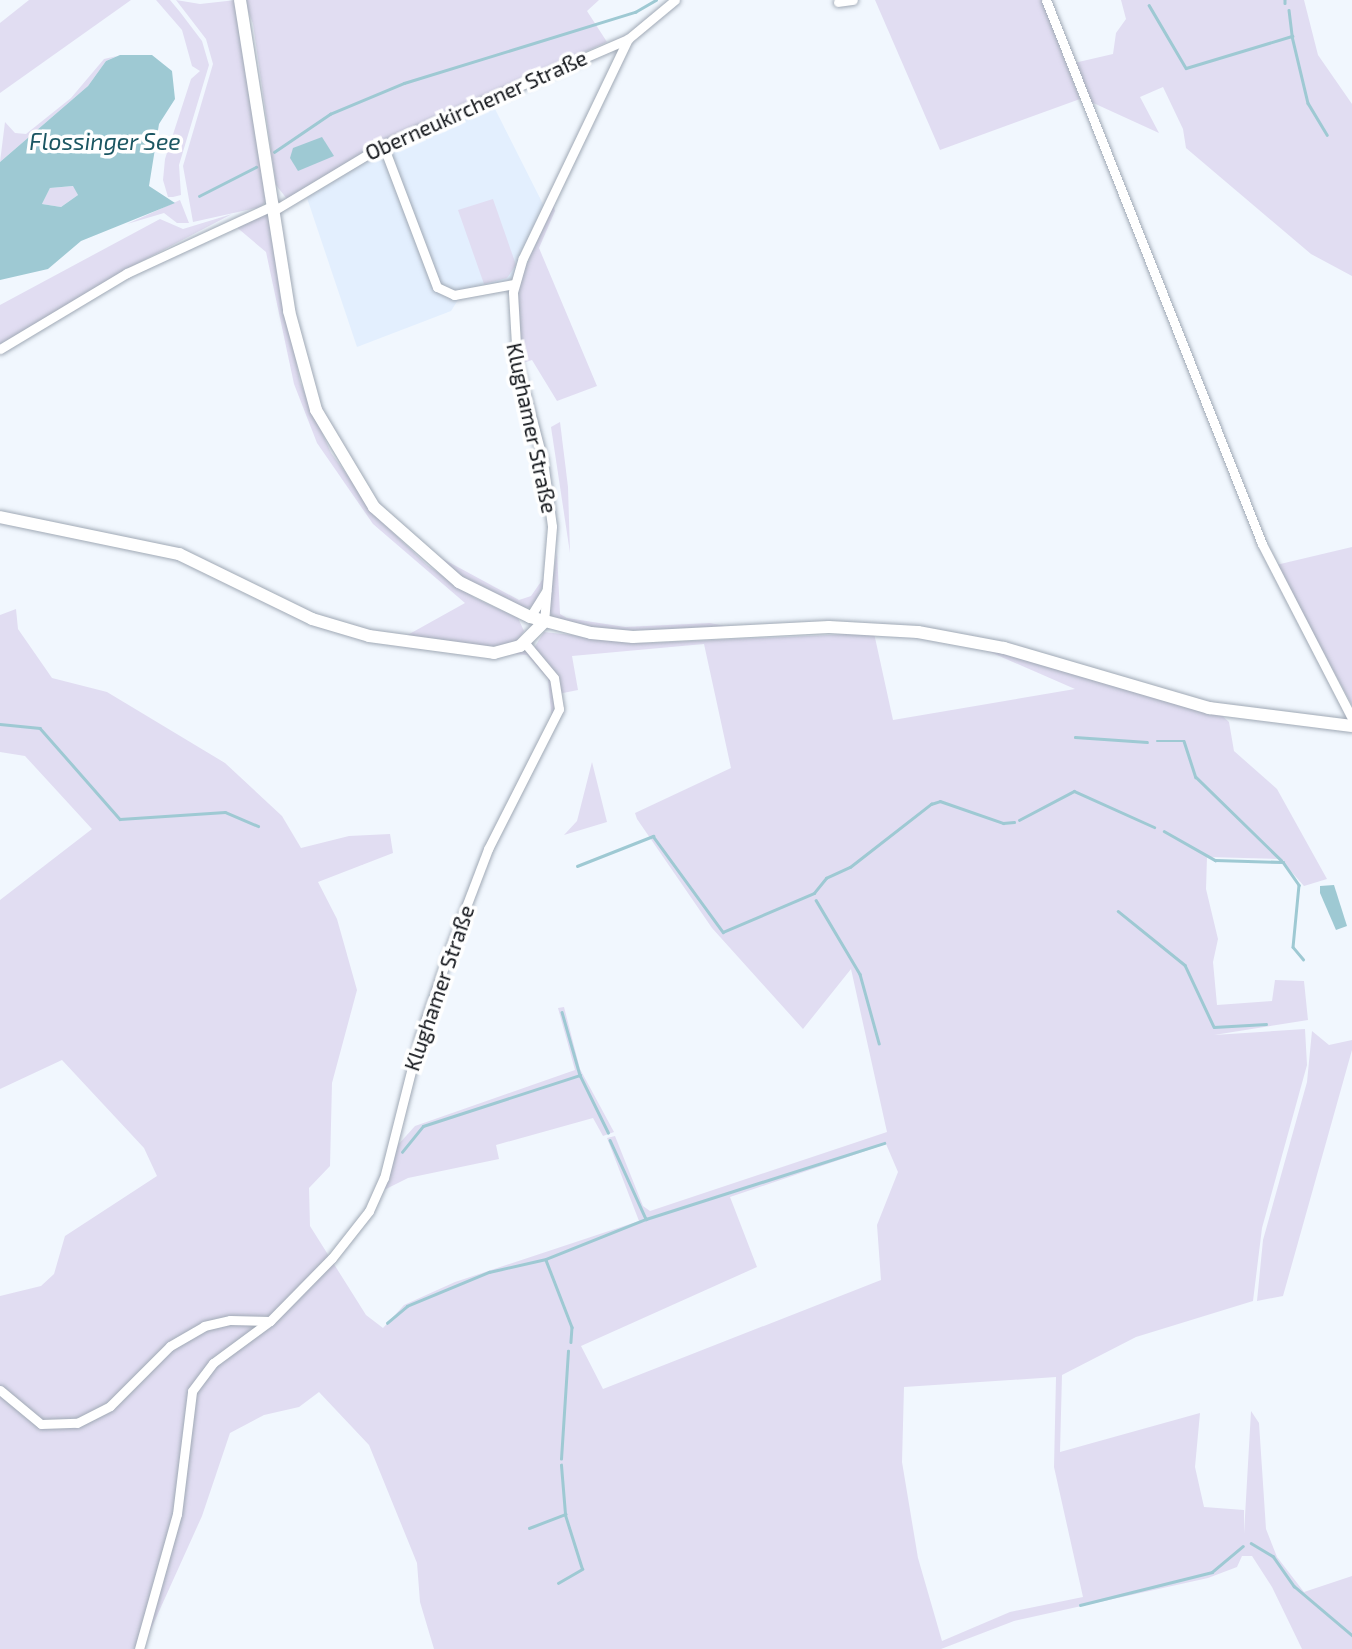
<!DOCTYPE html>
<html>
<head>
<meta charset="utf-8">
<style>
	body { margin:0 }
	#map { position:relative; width:1352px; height:1649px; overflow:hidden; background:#f1f7fe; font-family:"Exo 2",sans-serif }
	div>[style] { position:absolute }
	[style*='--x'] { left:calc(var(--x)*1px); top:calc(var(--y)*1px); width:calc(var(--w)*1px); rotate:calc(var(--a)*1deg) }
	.built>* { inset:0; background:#e3effe }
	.green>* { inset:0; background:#e1ddf2 }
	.water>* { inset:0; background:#9ec9d3 }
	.stream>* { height:2.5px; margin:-1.25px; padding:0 1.25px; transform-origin:1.25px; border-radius:1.25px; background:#9ec9d3 }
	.roads { filter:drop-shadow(0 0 2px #a0a9b5) drop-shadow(0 0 2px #a0a9b5) }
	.street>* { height:9px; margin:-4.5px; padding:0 4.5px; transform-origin:4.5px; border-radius:4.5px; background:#fff }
	.secondary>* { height:12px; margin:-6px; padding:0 6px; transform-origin:6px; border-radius:6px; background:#fff }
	span { translate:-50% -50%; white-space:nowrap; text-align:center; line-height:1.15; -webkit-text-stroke:7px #fff; paint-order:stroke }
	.street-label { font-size:21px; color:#0f1217 }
	.water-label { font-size:23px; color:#1b5662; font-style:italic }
</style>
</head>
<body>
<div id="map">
	<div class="built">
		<div style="clip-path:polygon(489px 97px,548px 214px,516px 289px,498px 288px,458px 300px,451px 311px,357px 347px,303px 186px,367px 150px)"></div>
	</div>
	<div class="green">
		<div style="clip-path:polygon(29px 0,131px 0,0 93px,0 23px)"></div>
		<div style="clip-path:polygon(156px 0,170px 0,180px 12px,202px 41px,209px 65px,179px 165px,181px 195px,173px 197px,168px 197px,163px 180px,165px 159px,191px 79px,200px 71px,192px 66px,182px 30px)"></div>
		<div style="clip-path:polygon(176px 0,200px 4px,236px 0,268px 198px,261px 207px,193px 222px,183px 166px,213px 64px,206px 39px)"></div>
		<div style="clip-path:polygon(244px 0,599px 0,587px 11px,607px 42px,367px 150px,287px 199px,276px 185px,253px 24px)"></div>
		<div style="clip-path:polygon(875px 0,1042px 0,1080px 99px,940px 150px)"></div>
		<div style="clip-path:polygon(1121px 0,1304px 0,1318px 55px,1352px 104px,1352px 276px,1311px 254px,1186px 148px,1183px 129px,1163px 87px,1140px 97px,1159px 133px,1089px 101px,1074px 63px,1113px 54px,1116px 33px,1126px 19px)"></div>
		<div style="clip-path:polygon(117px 56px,106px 61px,88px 86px,0 162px,5px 122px,15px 133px,26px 134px,71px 98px,104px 59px)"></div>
		<div style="clip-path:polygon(74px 186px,78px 195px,61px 207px,42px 204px,50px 188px)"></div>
		<div style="clip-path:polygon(493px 199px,516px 265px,507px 278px,484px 284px,458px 210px)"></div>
		<div style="clip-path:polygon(180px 200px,189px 223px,177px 223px,164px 213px,127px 224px)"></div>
		<div style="clip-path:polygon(553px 203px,555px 211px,539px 248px,597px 386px,557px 401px,532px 360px,520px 364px,516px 289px)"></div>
		<div style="clip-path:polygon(260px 213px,269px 213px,300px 382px,331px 453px,382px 522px,427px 565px,475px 598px,518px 618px,524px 631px,518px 640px,496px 648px,404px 637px,465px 603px,373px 524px,317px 443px,294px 384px,266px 252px,234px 225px)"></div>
		<div style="clip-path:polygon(232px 214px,125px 270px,0 346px,0 305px,160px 219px,183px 229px)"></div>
		<div style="clip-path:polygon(560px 422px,568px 487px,570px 553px,551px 427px)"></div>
		<div style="clip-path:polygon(419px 546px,519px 600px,531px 596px,547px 573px,546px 580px,533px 606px,525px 609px,474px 585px)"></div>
		<div style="clip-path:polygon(1352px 547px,1352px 705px,1276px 565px)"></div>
		<div style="clip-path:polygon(557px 552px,560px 614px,567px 618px,625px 627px,710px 623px,735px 628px,610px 631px,552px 618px,548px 605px)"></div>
		<div style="clip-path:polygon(evenodd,16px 609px,18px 629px,52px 678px,107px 692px,225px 763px,282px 816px,301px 848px,349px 836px,390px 834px,393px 853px,318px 882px,337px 919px,357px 990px,332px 1083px,330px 1166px,309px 1188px,310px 1226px,366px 1315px,383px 1328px,404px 1305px,455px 1282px,639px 1221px,607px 1138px,615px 1136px,643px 1206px,650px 1211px,887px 1132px,851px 969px,803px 1029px,712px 928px,637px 819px,635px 813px,731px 768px,704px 644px,572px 656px,578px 690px,558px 694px,552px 721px,548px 679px,527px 655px,514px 654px,534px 648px,544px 632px,648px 643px,874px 633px,893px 720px,1075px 689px,981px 648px,1219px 713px,1229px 722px,1234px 751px,1277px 789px,1327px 879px,1304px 886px,1280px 859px,1207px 857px,1206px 889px,1218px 939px,1213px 962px,1217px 1005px,1272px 1001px,1275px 980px,1304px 981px,1308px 1020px,1214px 1035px,1305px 1029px,1307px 1065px,1262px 1228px,1253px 1301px,1136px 1337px,1062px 1375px,1060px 1452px,1200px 1413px,1195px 1467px,1204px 1507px,1244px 1510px,1244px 1534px,1251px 1411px,1259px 1423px,1266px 1529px,1277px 1557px,1304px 1592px,1352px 1576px,1352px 1649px,1302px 1649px,1272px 1587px,1252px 1556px,1242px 1556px,1237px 1567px,1208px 1578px,1014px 1621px,941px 1649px,434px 1649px,420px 1602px,417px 1563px,369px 1445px,319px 1392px,299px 1407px,264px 1415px,230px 1433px,202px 1516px,142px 1649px,0 1649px,0 1296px,41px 1286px,54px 1274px,65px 1236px,157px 1176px,144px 1148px,62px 1060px,0 1089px,0 900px,92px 829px,25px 756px,0 752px,0 615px,16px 609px,886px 1144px,898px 1172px,877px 1225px,881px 1280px,603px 1389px,581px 1346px,757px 1267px,730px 1197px,886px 1144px,16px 609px,1056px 1377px,1054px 1467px,1083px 1597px,1010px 1612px,942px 1641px,918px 1558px,902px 1462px,904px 1387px,1056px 1377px)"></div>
		<div style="clip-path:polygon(592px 762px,607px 822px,564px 835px,577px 821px)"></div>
		<div style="clip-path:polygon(564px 1007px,580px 1069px,614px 1132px,603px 1136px,593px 1118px,496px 1145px,499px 1159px,408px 1178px,382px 1191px,397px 1146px,415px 1126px,575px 1070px,558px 1008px)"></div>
		<div style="clip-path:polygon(1312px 1031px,1329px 1045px,1352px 1040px,1352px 1050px,1283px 1296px,1257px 1301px,1263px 1240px,1307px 1082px)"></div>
	</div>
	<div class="water">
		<div style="clip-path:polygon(evenodd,120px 55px,152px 55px,172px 71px,175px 99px,159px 124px,149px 186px,175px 203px,81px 241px,48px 269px,0 280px,0 162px,88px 86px,106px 61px,120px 55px,73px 186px,78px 195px,61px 207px,42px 204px,50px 188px,73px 186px)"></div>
		<div style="clip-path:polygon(322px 137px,334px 156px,298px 171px,290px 158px,293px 148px)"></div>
		<div style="clip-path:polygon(1334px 885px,1347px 926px,1336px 930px,1320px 893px,1320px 886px)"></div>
	</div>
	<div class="stream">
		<div style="--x:1285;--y:0;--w:3;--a:90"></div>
		<div style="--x:1149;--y:5;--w:73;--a:59.6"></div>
		<div style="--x:1186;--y:68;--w:111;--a:-16.8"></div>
		<div style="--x:1292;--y:36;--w:69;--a:76.6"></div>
		<div style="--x:1308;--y:103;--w:37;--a:59"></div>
		<div style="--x:1289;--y:10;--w:25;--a:83"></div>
		<div style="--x:274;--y:152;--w:68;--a:-34.2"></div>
		<div style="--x:330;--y:114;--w:80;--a:-22.7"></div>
		<div style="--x:404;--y:83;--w:242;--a:-17.1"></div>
		<div style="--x:635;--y:12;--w:24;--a:-30"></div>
		<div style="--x:199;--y:196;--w:64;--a:-27"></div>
		<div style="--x:0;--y:724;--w:40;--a:5.7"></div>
		<div style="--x:40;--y:728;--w:121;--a:48.7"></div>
		<div style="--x:120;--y:819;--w:105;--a:-3.8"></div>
		<div style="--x:225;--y:812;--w:36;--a:23"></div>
		<div style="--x:1075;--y:737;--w:72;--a:4"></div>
		<div style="--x:1157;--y:741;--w:27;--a:0"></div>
		<div style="--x:1184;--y:741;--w:38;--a:72"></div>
		<div style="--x:1196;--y:777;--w:119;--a:44.3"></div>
		<div style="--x:1019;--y:820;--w:62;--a:-27.8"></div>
		<div style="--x:1074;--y:791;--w:88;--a:24.2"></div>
		<div style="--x:1164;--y:831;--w:59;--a:29.6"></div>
		<div style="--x:1215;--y:860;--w:68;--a:1.7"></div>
		<div style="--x:1283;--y:862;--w:28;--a:55"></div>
		<div style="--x:1299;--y:885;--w:62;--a:95.5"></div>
		<div style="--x:1293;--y:947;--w:16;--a:50"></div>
		<div style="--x:577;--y:866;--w:82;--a:-21.5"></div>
		<div style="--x:653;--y:836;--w:119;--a:53.9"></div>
		<div style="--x:723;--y:932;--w:99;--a:-23.2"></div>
		<div style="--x:814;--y:893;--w:19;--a:-51"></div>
		<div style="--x:826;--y:878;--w:26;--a:-25"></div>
		<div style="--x:850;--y:867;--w:103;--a:-37.9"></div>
		<div style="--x:931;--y:804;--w:9;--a:-18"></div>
		<div style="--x:940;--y:801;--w:67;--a:19.2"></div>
		<div style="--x:1003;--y:823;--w:11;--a:-5"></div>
		<div style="--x:816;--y:900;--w:86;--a:59.3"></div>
		<div style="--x:860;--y:974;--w:72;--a:74.6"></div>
		<div style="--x:1118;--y:911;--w:86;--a:38.9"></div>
		<div style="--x:1185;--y:965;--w:68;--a:64.9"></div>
		<div style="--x:1214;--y:1027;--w:52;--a:-3.3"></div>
		<div style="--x:562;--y:1012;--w:66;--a:74.1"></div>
		<div style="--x:580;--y:1075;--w:64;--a:63.8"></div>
		<div style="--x:610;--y:1140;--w:87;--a:65.5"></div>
		<div style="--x:646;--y:1219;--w:250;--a:-17.7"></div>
		<div style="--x:402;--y:1152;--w:33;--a:-51"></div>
		<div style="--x:423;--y:1126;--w:165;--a:-18"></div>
		<div style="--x:546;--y:1260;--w:72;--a:68.8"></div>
		<div style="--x:572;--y:1327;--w:15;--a:94"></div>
		<div style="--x:387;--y:1323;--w:26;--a:-40"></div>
		<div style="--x:407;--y:1306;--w:89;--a:-22.5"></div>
		<div style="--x:489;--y:1272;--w:58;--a:-12.8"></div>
		<div style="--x:546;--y:1259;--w:108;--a:-21.8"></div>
		<div style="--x:561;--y:1459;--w:108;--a:-86.3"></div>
		<div style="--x:529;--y:1528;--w:39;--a:-21"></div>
		<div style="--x:565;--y:1514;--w:49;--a:-94.7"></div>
		<div style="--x:1251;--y:1543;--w:26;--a:31"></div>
		<div style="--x:1273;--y:1556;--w:37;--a:55"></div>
		<div style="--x:1294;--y:1586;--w:76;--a:40.2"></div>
		<div style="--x:558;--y:1583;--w:28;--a:-30"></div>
		<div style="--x:582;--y:1569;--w:57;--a:-107.5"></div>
		<div style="--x:1080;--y:1605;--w:136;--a:-14"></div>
		<div style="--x:1212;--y:1572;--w:40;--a:-40"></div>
	</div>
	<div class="roads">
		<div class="street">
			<div style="--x:1046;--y:0;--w:585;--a:68.34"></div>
			<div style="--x:1262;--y:544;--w:196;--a:62.7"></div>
			<div style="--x:838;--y:2;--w:15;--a:-8"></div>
			<div style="--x:383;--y:145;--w:152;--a:69.2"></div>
			<div style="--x:437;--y:287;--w:19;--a:25"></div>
			<div style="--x:454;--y:295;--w:61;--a:-10.4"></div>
			<div style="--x:275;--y:210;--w:126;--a:-31"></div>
			<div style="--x:383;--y:145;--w:267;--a:-23.4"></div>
			<div style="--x:0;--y:349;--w:148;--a:-30.9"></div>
			<div style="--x:127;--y:273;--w:162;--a:-24.8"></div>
			<div style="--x:530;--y:617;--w:31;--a:-58"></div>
			<div style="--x:544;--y:622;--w:96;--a:-85.2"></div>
			<div style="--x:552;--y:526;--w:66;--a:-97.9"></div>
			<div style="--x:543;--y:461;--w:102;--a:-104.7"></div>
			<div style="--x:517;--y:362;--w:70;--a:-93.3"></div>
			<div style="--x:513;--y:292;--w:35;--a:-74"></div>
			<div style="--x:523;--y:258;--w:243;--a:-64.4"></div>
			<div style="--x:628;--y:39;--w:61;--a:-39.7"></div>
			<div style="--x:0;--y:1390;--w:53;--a:39.7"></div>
			<div style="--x:41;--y:1424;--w:36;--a:-2"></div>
			<div style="--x:77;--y:1423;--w:37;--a:-27"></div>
			<div style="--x:110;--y:1406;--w:85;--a:-45"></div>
			<div style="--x:170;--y:1346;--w:39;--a:-30"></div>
			<div style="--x:204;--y:1326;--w:27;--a:-13"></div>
			<div style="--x:230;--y:1320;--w:40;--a:1.4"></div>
			<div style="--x:139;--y:1649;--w:140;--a:-74.3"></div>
			<div style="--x:177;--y:1514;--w:124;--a:-83"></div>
			<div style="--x:192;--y:1391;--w:35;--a:-53"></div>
			<div style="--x:213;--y:1363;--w:71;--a:-36.4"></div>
			<div style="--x:270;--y:1321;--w:88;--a:-45.5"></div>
			<div style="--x:332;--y:1258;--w:60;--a:-51.8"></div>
			<div style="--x:369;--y:1211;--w:36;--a:-66"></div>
			<div style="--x:384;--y:1178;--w:146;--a:-75.8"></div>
			<div style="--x:420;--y:1036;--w:95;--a:-71"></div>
			<div style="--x:451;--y:946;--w:104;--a:-69.1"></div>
			<div style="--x:488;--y:849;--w:157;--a:-63.1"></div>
			<div style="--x:559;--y:709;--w:31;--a:-99"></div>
			<div style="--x:554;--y:678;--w:47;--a:-129.8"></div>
		</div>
		<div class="secondary">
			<div style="--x:240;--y:0;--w:315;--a:81"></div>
			<div style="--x:289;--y:311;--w:103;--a:74.7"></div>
			<div style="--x:316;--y:410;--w:113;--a:59.1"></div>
			<div style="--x:374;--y:507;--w:113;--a:41.4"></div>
			<div style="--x:459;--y:582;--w:79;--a:26.2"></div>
			<div style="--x:530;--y:617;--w:63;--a:14.7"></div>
			<div style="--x:591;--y:633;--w:42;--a:5.4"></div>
			<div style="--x:633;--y:637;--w:196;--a:-2.9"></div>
			<div style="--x:829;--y:627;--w:89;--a:3.2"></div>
			<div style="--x:918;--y:632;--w:87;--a:10.5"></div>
			<div style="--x:1004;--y:648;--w:214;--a:16.3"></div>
			<div style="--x:1209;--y:708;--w:144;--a:7.2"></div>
			<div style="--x:0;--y:517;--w:183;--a:11.7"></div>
			<div style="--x:179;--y:554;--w:148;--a:26"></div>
			<div style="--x:312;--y:619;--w:59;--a:16.6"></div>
			<div style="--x:369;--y:636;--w:126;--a:7.7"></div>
			<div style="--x:494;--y:653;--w:27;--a:-15"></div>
			<div style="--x:520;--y:646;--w:34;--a:-45"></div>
		</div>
	</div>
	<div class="street-label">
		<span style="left:476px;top:105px;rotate:-24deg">Oberneukirchener Straße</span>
		<span style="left:532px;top:428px;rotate:78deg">Klughamer Straße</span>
		<span style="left:439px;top:988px;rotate:-71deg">Klughamer Straße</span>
	</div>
	<div class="water-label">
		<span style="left:105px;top:141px">Flossinger See</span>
	</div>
</div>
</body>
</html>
